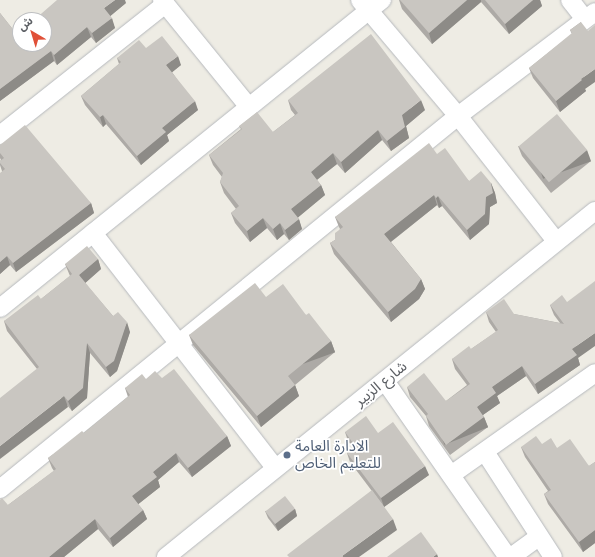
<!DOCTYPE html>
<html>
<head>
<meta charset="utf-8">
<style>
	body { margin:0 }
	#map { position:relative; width:595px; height:557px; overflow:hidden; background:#eeece4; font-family:Jost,"Noto Sans Arabic",sans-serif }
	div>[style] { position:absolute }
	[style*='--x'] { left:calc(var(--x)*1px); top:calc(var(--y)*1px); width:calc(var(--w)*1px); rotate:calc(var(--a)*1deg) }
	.roads { filter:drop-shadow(0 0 1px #b6b9bd) drop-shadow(0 0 1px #b6b9bd) }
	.minor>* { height:18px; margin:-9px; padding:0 9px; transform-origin:9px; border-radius:9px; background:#fff }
	.wall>* { inset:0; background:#adaaa6 }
	.shaded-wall>* { inset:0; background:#8d8b87; transform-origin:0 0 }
	.building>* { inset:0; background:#c9c6c1; transform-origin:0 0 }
	.dots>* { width:11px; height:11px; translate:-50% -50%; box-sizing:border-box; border:2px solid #fff; border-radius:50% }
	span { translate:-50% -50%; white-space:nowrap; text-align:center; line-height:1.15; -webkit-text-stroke:3.5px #fff; paint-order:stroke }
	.street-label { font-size:15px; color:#5c5f64 }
	.service-label { font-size:15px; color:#4e5e75 }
	.left { translate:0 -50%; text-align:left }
	.north { position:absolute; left:12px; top:12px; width:40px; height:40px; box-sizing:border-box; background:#fff; border:1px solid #bebfc1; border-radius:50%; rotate:322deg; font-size:11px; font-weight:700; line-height:16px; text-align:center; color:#5c5f64 }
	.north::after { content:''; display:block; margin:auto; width:14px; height:18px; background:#e05038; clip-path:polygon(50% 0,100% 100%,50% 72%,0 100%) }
</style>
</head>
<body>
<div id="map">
	<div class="roads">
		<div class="minor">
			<div style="--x:162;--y:0;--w:138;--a:50.9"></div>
			<div style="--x:360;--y:0;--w:152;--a:49.8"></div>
			<div style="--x:458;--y:116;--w:159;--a:51.9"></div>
			<div style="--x:570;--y:0;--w:24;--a:52"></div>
			<div style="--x:0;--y:135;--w:211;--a:-38.4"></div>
			<div style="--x:93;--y:233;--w:297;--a:52.2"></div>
			<div style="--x:0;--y:308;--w:491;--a:-38.9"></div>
			<div style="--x:385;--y:381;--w:215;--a:55.1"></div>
			<div style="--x:485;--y:452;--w:125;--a:57.1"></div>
			<div style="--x:451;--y:475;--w:176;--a:-35.3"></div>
			<div style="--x:0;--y:489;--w:591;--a:-39.16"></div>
			<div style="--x:458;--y:116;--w:172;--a:-37.2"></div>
			<div style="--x:166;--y:557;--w:551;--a:-38.89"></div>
			<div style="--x:511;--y:557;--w:34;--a:-36"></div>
		</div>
	</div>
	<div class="wall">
		<div style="clip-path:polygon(399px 0,540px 0,542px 6px,509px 34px,481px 2px,432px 44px,402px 9px)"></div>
		<div style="clip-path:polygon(126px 3px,110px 16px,115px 28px,96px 43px,91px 37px,57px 65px,54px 61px,0 101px,0 13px,15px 32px)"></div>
		<div style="clip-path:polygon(581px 22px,585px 89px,586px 91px,560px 112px,533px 78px,529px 68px,572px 34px,570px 30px)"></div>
		<div style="clip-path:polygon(146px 48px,181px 65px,172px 72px,198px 110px,167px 135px,169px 141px,141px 165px,106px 124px,103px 127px,85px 105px,81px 96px,119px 64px,117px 58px)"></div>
		<div style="clip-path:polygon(288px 100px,425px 110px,406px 126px,409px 138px,391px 151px,382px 140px,345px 173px,337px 164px,317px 180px,321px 185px,325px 195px,298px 217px,302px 229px,289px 240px,284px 234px,277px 240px,267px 228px,250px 242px,235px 223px,231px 213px,236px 209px,224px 193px,220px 182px,222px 177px,213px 165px,209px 155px,241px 129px,239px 126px,273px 132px,295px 115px,291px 110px)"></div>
		<div style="clip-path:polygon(0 145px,91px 203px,94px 213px,16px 272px,10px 265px,0 274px,2px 171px,0 165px,0 161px,1px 160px,0 158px)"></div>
		<div style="clip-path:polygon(518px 146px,591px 161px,551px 193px,522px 156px)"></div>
		<div style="clip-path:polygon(437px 154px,469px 181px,491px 183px,495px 193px,497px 203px,490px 207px,489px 224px,470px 240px,442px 206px,439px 208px,437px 205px,391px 242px,421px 279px,425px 289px,419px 299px,391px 322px,334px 254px,330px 243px,335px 240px,340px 229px,339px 227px,335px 217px)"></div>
		<div style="clip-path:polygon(98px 259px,101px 269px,85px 283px,113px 316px,130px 332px,117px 371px,110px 377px,90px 353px,87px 398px,72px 411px,37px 369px,7px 331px,4px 321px,41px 299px,70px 276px,65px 264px)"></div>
		<div style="clip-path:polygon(266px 297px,306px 315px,331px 341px,335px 352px,295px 385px,299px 396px,261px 427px,193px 345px,189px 335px)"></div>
		<div style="clip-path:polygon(567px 302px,578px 358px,580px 365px,538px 394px,526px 376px,497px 396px,500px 403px,483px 415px,484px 417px,488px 427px,450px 455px,429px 426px,426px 416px,410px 397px,407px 387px,446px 401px,467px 385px,455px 369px,452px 359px,471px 349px,496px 332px,489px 322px,486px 312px,514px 314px,560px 323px,554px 315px,550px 305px)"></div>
		<div style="clip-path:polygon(162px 378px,227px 436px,231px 446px,192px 477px,179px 462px,158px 480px,160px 487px,138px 504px,143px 510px,147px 519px,113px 547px,98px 529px,64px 557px,0 557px,8px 505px,54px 471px,52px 468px,48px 458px,84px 433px,128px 397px,125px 388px,146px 379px)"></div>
		<div style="clip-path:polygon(345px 432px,378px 433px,429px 475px,384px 507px,350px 462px,347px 453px,353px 448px,348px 441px)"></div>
		<div style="clip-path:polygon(542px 444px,557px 448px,589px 466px,595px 462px,595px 543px,583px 552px,548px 504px,544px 494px,548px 491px,525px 457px,521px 447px)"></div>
		<div style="clip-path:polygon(295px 509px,297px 516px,278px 531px,268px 518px,265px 511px)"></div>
	</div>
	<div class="shaded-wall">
		<div style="clip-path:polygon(115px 0,125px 0,126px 3px,108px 18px,104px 8px)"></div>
		<div style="clip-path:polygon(467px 0,481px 0,481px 2px,432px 44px,429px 33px)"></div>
		<div style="clip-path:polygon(533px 0,540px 0,542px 6px,509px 34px,505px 24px)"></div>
		<div style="clip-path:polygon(112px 18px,115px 28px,96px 43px,92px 33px)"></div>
		<div style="clip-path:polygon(87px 27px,91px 37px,57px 65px,54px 55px)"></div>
		<div style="clip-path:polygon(51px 51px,54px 61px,0 101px,0 89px)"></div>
		<div style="clip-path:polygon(178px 56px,181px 65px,170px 74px,166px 65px)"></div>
		<div style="clip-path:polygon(595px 69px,595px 82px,585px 89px,586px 91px,560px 112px,556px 101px,581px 79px)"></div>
		<div style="clip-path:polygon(421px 100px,425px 110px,406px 126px,409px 138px,391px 151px,387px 141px,402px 115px)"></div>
		<div style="clip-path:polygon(195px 101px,198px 110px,167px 135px,169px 141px,141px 165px,137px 156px,162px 128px)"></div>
		<div style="clip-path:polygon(103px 115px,106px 124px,103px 127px,100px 117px)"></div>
		<div style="clip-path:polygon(378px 130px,382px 140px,345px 173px,341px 162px)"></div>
		<div style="left:587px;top:150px;width:12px;height:51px;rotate:70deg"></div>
		<div style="clip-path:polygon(333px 153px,337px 164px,314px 182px,311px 172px)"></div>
		<div style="clip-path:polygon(491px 183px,495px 193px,497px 203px,490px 207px,489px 224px,470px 240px,467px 230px,486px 197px)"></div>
		<div style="clip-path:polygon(321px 185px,325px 195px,295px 220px,291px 209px)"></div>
		<div style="clip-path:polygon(434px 195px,437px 205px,388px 244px,384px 234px)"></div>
		<div style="clip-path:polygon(438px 196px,442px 206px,439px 208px,436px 198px)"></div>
		<div style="clip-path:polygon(91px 203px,94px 213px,16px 272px,13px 263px)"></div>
		<div style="clip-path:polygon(263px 218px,267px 228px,250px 242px,247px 231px)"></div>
		<div style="clip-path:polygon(299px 219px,302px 229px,289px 240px,285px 230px)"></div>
		<div style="clip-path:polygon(280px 223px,284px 234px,277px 240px,273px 229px)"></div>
		<div style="clip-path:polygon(7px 256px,10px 265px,0 274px,0 262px)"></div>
		<div style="clip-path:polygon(98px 259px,101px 269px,83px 285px,79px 275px)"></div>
		<div style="clip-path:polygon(421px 279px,425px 289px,419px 299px,391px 322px,388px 312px)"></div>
		<div style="clip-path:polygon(127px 322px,130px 332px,117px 371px,110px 377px,106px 367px)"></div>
		<div style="clip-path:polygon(595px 333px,595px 346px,578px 358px,580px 365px,538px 394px,535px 384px,572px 349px)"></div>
		<div style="left:331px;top:341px;width:12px;height:55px;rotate:70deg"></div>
		<div style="clip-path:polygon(87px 343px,90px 353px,87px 398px,72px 411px,68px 401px)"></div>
		<div style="clip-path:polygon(522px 366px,526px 376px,497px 396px,500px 403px,480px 417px,477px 407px,492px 387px)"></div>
		<div style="clip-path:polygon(295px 385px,299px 396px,261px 427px,257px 416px)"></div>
		<div style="clip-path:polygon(64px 396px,68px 407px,0 459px,0 446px)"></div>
		<div style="left:484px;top:417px;width:11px;height:47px;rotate:68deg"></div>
		<div style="clip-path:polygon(227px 436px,231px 446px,192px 477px,188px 468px)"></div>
		<div style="clip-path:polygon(176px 453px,179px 462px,158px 480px,160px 487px,136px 506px,132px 496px,153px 472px)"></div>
		<div style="clip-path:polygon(425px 466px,429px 475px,384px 507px,381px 498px)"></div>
		<div style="clip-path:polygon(295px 509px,297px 516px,278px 531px,275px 524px)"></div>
		<div style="clip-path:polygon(143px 510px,147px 519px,113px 547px,110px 538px)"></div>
		<div style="clip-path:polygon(95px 519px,98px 529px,64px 557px,49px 557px)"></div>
		<div style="clip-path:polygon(393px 519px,397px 530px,359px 557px,343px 557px,342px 556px)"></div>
		<div style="clip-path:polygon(595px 530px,595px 543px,583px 552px,579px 542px)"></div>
		<div style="clip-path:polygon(437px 554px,438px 557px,433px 557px)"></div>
	</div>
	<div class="building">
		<div style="clip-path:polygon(57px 0,115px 0,104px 8px,112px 18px,92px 33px,87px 27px,54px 55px,51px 51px,0 89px,0 13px,15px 32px,20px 27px,20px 44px,44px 44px,44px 20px,34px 20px)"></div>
		<div style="clip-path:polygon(400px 0,467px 0,429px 33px)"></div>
		<div style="clip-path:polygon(485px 0,533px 0,505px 24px)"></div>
		<div style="clip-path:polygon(581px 22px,588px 31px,595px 25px,595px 69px,581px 79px,582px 80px,556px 101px,529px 68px,572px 33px,570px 30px)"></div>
		<div style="clip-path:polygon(371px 34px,421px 100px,402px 115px,405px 127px,387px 141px,378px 130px,341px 162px,333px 153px,311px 172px,321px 185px,291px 209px,299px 219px,285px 230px,280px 223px,273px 229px,263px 218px,247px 231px,231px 213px,239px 206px,220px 182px,223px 173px,209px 155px,242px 129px,239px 126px,257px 112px,273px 132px,298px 113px,288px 100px)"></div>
		<div style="clip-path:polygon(162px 36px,178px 56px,166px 65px,195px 101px,162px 128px,166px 132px,137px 156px,103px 115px,100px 117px,81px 96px,121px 62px,117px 58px,139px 40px,146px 48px)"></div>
		<div style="left:557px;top:114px;width:47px;height:50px;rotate:50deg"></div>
		<div style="clip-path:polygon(25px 125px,91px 203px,13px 263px,7px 256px,0 262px,0 173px,5px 169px,0 163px,0 161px,4px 158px,0 153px,0 145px)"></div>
		<div style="clip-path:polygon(429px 143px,437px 154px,445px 148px,469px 181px,481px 171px,491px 183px,493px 193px,486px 197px,485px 214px,467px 230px,438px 196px,436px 198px,434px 195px,384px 234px,421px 279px,415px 289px,388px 312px,330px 243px,335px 240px,335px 233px,343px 227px,335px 217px)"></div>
		<div style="clip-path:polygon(87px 246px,98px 259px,79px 275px,113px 316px,118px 312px,127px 322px,114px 361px,106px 367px,87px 343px,83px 388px,68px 401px,64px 396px,0 446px,0 398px,39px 367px,4px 321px,38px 295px,41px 299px,72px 274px,65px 264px)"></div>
		<div style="clip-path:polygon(595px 281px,595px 333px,572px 349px,577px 355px,535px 384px,522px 366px,492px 387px,496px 393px,477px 407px,484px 417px,446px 445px,426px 416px,428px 414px,407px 387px,424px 373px,446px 401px,470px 384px,452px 359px,469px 346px,471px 349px,498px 330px,486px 312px,504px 299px,514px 314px,564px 324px,550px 305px,562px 295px,567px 302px)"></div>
		<div style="clip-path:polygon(255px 283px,266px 297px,283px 284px,306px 315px,309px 313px,331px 341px,288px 376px,295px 385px,257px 416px,189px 335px)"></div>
		<div style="clip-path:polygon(174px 369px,227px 436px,188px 468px,176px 453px,153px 472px,157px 477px,132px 496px,143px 510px,110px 538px,95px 519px,49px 557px,0 557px,0 500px,2px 498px,8px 505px,56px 469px,48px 458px,82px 431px,84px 433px,130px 395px,125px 388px,142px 374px,146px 379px,155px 371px,162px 378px)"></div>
		<div style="clip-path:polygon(366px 416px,378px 433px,393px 422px,425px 466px,381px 498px,347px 453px,355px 446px,345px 432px)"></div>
		<div style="clip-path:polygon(536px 436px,542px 444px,551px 438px,557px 448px,570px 439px,589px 466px,595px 462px,595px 530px,579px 542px,544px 494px,551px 490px,521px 447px)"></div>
		<div style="clip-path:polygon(372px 490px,393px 519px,342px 556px,343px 557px,289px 557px,287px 555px)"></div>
		<div style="left:285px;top:496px;width:16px;height:25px;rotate:52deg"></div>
		<div style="clip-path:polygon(421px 532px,437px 554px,433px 557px,387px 557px)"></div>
	</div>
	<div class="dots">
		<div style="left:287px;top:455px;background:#5c6f8a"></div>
	</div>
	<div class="street-label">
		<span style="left:381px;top:384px;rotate:-39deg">شارع الزبير</span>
	</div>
	<div class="service-label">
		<span class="left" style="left:295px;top:455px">الادارة العامة<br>للتعليم الخاص</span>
	</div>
	<div class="north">ش</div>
</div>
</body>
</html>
